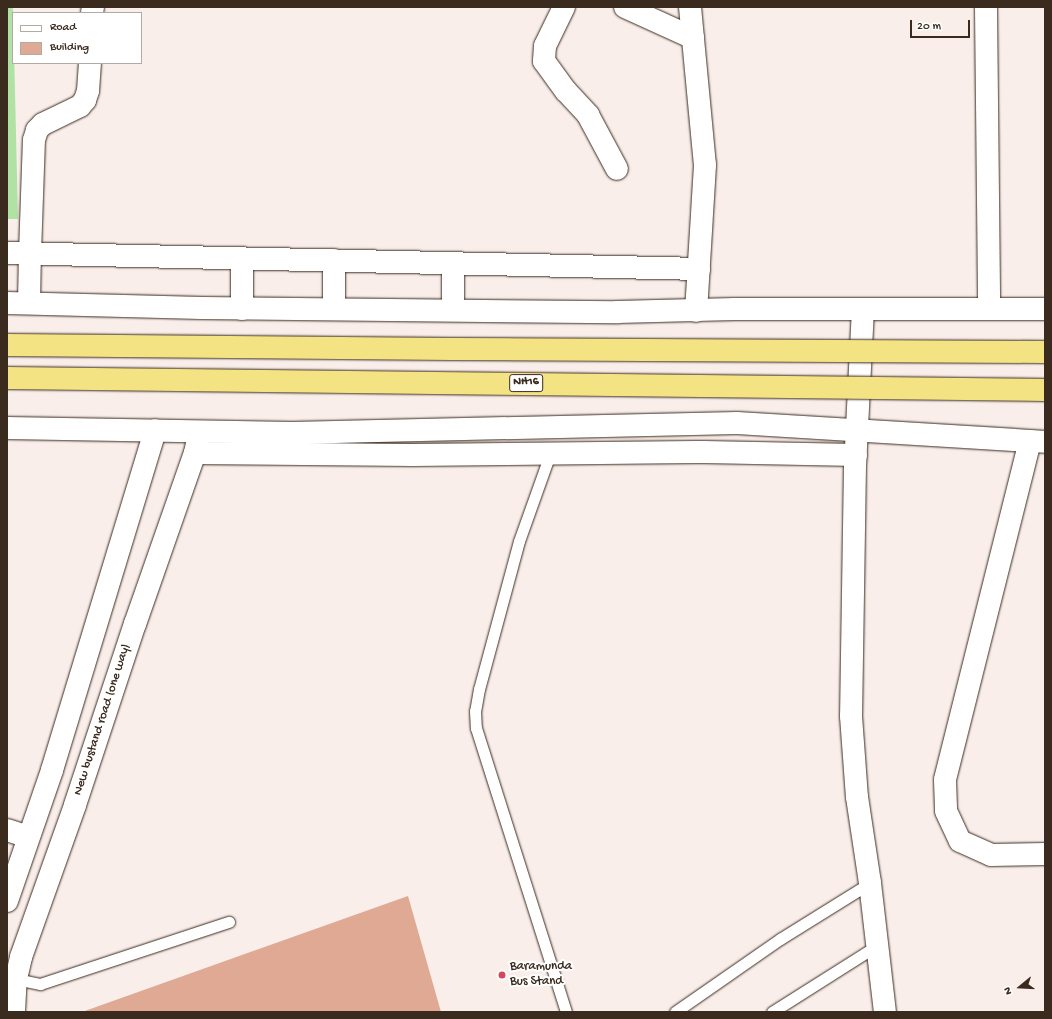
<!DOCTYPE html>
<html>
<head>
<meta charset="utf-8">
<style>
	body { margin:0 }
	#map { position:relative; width:1052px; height:1019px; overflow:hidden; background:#f9eeea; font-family:"Gochi Hand",sans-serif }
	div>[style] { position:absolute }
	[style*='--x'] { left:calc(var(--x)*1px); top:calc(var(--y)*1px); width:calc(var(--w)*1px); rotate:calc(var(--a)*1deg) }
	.green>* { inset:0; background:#b0e2a3 }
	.building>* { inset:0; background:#dfa994 }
	.roads { filter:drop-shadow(0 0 1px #3b2a1e) drop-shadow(0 0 1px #3b2a1e) }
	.lane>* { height:11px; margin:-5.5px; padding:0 5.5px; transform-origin:5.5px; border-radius:5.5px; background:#fff }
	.street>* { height:22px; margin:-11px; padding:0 11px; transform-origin:11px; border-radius:11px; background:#fff }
	.secondary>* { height:22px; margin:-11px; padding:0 11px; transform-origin:11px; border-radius:11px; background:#fff }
	.bridges { filter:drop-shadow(0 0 1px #3b2a1e) drop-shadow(0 0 1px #3b2a1e) }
	.highway-bridge>* { height:22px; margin:-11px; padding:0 11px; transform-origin:11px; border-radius:11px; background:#f4e382 }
	.dots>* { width:11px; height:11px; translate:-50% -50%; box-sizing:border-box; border:2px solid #fff; border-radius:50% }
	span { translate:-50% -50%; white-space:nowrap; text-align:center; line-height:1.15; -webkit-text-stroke:4px #fff; paint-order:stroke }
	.shield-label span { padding:1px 3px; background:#fff; border:1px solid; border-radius:3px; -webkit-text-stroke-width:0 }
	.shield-label { font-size:12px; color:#3b2a1e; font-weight:700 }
	.street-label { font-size:13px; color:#3b2a1e }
	.poi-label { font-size:13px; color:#3b2a1e }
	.left { translate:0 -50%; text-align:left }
	.frame { position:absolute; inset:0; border:8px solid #3b2a1e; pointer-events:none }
	.legend { position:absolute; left:12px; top:12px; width:130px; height:52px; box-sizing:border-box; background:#fff; border:1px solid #b1aaa5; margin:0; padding:5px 7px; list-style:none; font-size:12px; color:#3b2a1e }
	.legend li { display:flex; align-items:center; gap:8px; height:20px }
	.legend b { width:20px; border:1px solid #b1aaa5 }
	.north { position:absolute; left:1000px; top:967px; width:40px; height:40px; -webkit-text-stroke:3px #fff; paint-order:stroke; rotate:252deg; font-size:11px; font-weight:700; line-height:16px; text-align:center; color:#3b2a1e }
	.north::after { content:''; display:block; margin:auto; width:14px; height:18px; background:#3b2a1e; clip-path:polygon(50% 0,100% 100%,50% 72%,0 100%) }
	.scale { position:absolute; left:910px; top:20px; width:60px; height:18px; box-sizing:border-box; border:2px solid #3b2a1e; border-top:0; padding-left:5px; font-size:12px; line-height:14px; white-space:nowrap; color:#3b2a1e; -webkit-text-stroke:3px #fff; paint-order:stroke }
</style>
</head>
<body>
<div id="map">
	<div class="green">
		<div style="clip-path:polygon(7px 7px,13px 7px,18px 219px,7px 219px)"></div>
	</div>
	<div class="building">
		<div style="clip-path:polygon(408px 896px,441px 1012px,82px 1012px)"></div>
	</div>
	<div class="roads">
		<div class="lane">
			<div style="--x:550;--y:454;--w:92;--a:109.6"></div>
			<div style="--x:519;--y:541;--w:153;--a:105.1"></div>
			<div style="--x:479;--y:689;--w:22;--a:100"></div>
			<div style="--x:475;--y:711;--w:17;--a:87"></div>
			<div style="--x:476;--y:728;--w:298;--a:72.4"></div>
			<div style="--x:16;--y:979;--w:25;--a:12"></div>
			<div style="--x:40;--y:984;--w:199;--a:-18.2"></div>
			<div style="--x:675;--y:1012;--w:128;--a:-34.8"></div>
			<div style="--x:780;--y:939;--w:106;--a:-31.9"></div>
			<div style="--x:772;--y:1012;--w:125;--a:-32.3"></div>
		</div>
		<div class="street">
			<div style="--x:564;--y:7;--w:43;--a:116"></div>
			<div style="--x:545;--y:46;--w:15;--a:94"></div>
			<div style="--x:544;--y:61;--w:37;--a:54"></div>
			<div style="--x:566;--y:91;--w:33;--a:47"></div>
			<div style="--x:588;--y:115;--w:61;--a:61.8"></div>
			<div style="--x:625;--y:7;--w:75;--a:24.5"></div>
			<div style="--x:690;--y:7;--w:159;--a:84.6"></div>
			<div style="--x:705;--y:165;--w:146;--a:93.5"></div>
			<div style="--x:986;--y:7;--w:302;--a:89.4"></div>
			<div style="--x:92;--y:13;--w:6;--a:-81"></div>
			<div style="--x:7;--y:253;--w:692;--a:1.32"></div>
			<div style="--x:242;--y:258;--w:51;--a:90"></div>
			<div style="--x:334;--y:260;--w:49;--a:90"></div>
			<div style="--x:453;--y:263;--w:47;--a:90"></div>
			<div style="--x:29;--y:303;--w:50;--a:-88.9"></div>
			<div style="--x:30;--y:253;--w:113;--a:-88"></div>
			<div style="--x:34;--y:140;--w:10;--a:-73"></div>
			<div style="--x:37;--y:130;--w:8;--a:-45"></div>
			<div style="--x:43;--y:124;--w:41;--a:-25.9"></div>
			<div style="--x:80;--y:106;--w:8;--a:-50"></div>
			<div style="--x:85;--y:100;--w:9;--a:-72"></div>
			<div style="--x:88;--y:91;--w:28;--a:-86"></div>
			<div style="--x:863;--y:309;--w:156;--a:92.9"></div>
			<div style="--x:855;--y:465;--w:251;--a:90.9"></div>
			<div style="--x:851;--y:716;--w:81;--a:85.8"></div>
			<div style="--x:857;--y:797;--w:87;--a:81.4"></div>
			<div style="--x:870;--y:883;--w:130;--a:83.4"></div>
			<div style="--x:1030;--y:441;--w:349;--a:104.1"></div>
			<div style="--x:945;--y:780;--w:31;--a:88"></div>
			<div style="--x:946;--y:811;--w:33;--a:65"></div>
			<div style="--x:960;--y:841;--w:34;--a:24"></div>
			<div style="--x:991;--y:855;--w:54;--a:-1.1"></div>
			<div style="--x:195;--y:453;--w:218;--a:0.5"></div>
			<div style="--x:413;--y:455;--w:291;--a:-0.6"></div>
			<div style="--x:704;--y:452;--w:152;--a:1.1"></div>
			<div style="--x:7;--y:830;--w:13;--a:18"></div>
			<div style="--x:7;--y:901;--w:139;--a:-71"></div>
			<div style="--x:52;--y:770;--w:355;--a:-73.1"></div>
			<div style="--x:14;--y:1012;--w:33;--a:-87"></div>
			<div style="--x:16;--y:979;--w:23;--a:-77"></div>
			<div style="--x:21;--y:957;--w:161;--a:-70.4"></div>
			<div style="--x:75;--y:805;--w:191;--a:-71.7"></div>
			<div style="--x:135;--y:624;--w:181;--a:-70.7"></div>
			<div style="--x:195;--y:453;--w:14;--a:-78"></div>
		</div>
		<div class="secondary">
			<div style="--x:7;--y:303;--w:195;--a:1.5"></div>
			<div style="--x:202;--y:308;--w:415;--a:0.6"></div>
			<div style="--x:617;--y:312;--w:118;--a:-1.5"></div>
			<div style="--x:735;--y:309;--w:310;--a:0"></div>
			<div style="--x:7;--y:428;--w:285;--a:1"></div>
			<div style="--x:292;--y:433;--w:445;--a:-1.3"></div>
			<div style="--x:737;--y:423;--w:309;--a:3.5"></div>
		</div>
	</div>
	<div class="bridges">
		<div class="highway-bridge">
			<div style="--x:7;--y:345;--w:445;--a:0.5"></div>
			<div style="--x:452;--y:349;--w:593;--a:0.29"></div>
			<div style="--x:7;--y:378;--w:1038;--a:0.66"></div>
		</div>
	</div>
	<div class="dots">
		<div style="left:502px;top:975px;background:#d1495b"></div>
	</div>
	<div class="shield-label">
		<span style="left:526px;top:383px">NH16</span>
	</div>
	<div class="street-label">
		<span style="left:103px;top:720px;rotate:-72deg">New bustand road (one way)</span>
	</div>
	<div class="poi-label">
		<span class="left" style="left:510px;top:975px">Baramunda<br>Bus Stand</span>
	</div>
	<div class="frame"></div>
	<ul class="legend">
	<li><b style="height:5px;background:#fff"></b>Road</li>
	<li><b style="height:11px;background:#dfa994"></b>Building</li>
	</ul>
	<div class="north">N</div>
	<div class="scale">20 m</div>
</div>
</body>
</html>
